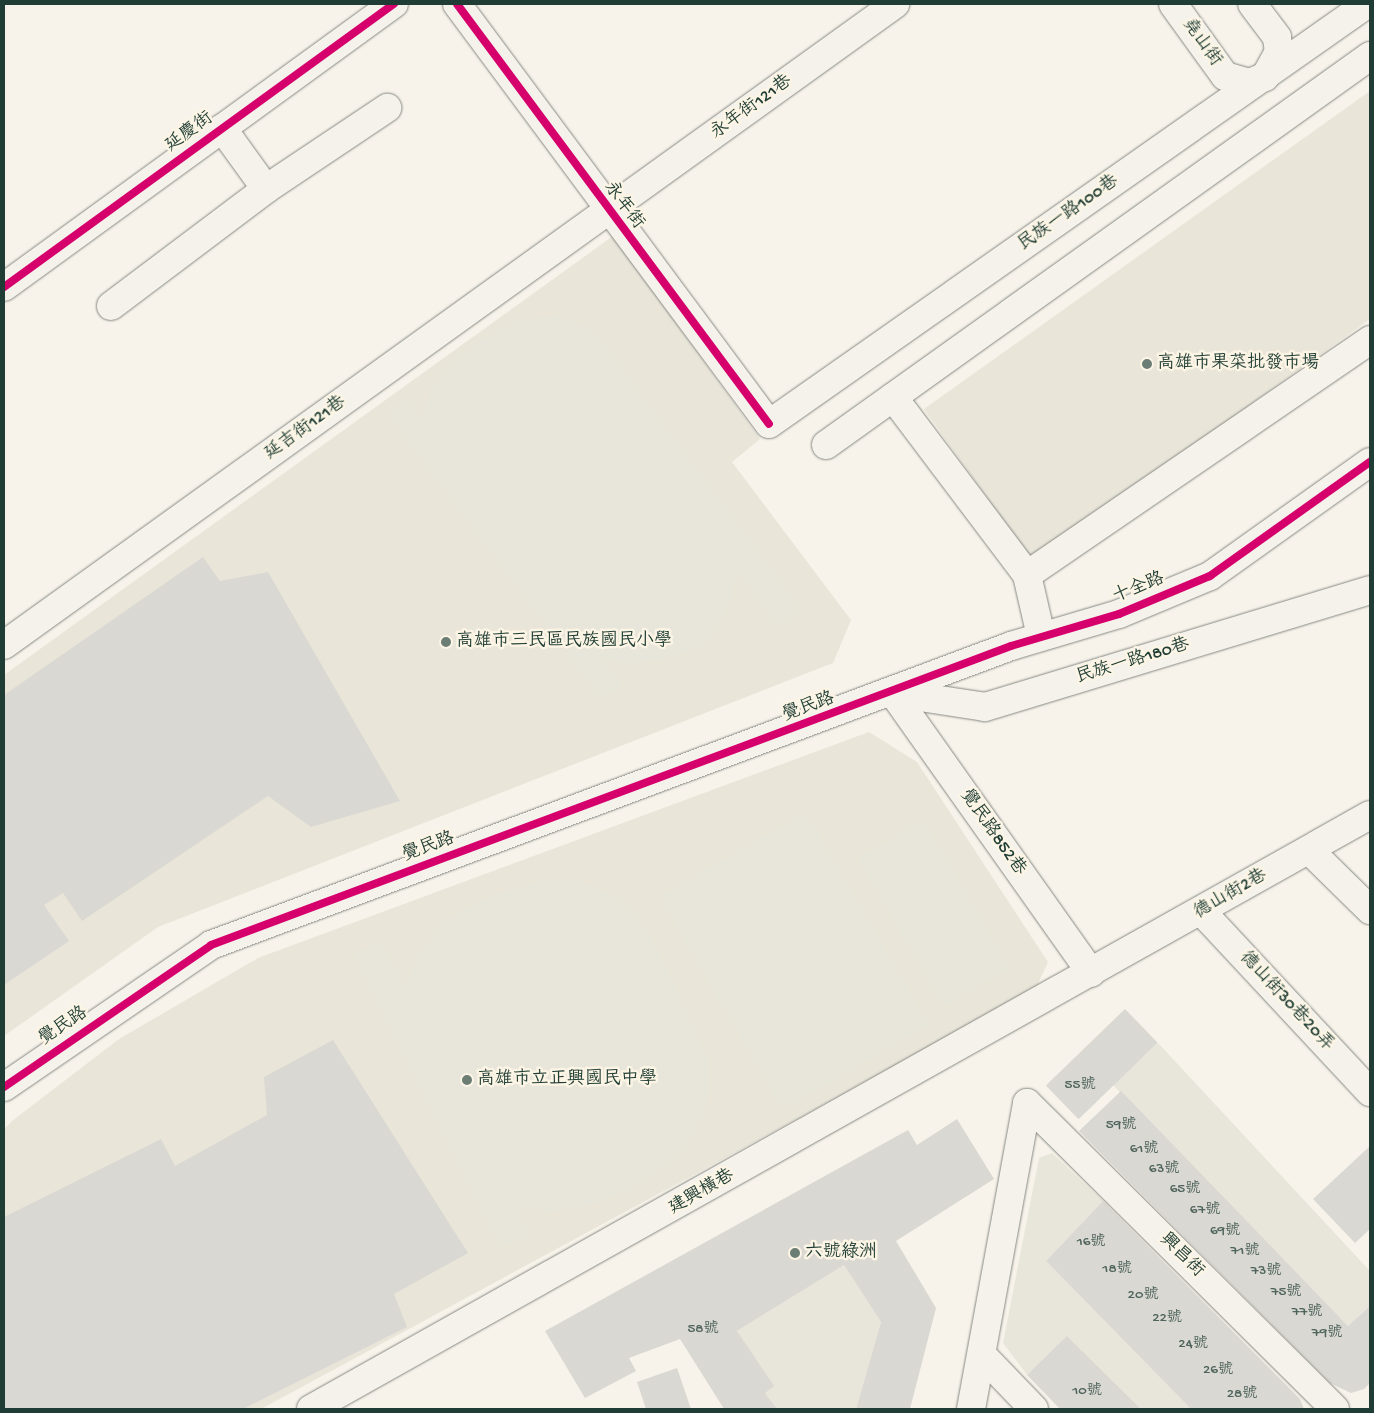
<!DOCTYPE html>
<html>
<head>
<meta charset="utf-8">
<style>
	body { margin:0 }
	#map { position:relative; width:1374px; height:1413px; overflow:hidden; background:#f7f3ea; font-family:"Gochi Hand","LXGW WenKai TC",sans-serif }
	div>[style] { position:absolute }
	[style*='--x'] { left:calc(var(--x)*1px); top:calc(var(--y)*1px); width:calc(var(--w)*1px); rotate:calc(var(--a)*1deg) }
	.built>* { inset:0; background:#e9e5d9 }
	.green>* { inset:0; background:#e8e5da; transform-origin:0 0 }
	.building>* { inset:0; background:#dad8d2; transform-origin:0 0 }
	.roads { filter:drop-shadow(0 0 1px #868984) drop-shadow(0 0 1px #868984) }
	.minor>* { height:28px; margin:-14px; padding:0 14px; transform-origin:14px; border-radius:14px; background:#f5f2ec }
	.cycleway>* { height:8px; margin:-4px; padding:0 4px; transform-origin:4px; border-radius:4px; background:#d6006c }
	.dots>* { width:14px; height:14px; translate:-50% -50%; box-sizing:border-box; border:2px solid #fcf5e5; border-radius:50% }
	span { translate:-50% -50%; white-space:nowrap; text-align:center; line-height:1.15; -webkit-text-stroke:5px #fcf5e5; paint-order:stroke }
	.number-label { font-size:15px; color:#4e645c }
	.number-label span { -webkit-text-stroke-width:0 }
	.street-label { font-size:18px; color:#1f3d34 }
	.poi-label { font-size:18px; color:#1f3d34 }
	.left { translate:0 -50%; text-align:left }
	.frame { position:absolute; inset:0; border:5px solid #1f3d34; pointer-events:none }
</style>
</head>
<body>
<div id="map">
	<div class="built">
		<div style="clip-path:polygon(1370px 91px,1370px 319px,1032px 561px,924px 409px)"></div>
		<div style="clip-path:polygon(613px 236px,760px 439px,732px 462px,851px 620px,833px 663px,158px 927px,4px 1036px,4px 675px)"></div>
		<div style="clip-path:polygon(869px 732px,917px 762px,1048px 962px,1035px 990px,261px 1409px,4px 1409px,4px 1129px,12px 1121px,119px 1039px,258px 958px)"></div>
	</div>
	<div class="green">
		<div style="clip-path:polygon(561px 316px,596px 333px,801px 609px,778px 627px,735px 568px,731px 600px,718px 627px,700px 646px,659px 660px,625px 663px,598px 654px,622px 685px,601px 698px,389px 416px,408px 399px,422px 419px,430px 394px,447px 368px,473px 345px,519px 319px)"></div>
		<div style="left:806px;top:812px;width:246px;height:169px;rotate:60deg"></div>
		<div style="left:924px;top:820px;width:171px;height:76px;rotate:60deg"></div>
		<div style="clip-path:polygon(537px 882px,582px 882px,618px 898px,648px 930px,708px 1059px,707px 1103px,692px 1139px,665px 1167px,627px 1192px,586px 1206px,546px 1212px,514px 1203px,530px 1237px,500px 1247px,353px 954px,381px 942px,406px 988px,418px 955px,445px 921px,490px 896px)"></div>
		<div style="clip-path:polygon(1158px 1043px,1370px 1271px,1370px 1306px,1348px 1326px,1113px 1085px)"></div>
		<div style="clip-path:polygon(1052px 1153px,1103px 1201px,1046px 1261px,1191px 1409px,1141px 1409px,1068px 1337px,1027px 1375px,1003px 1343px,1039px 1158px)"></div>
		<div style="clip-path:polygon(844px 1265px,881px 1322px,856px 1409px,777px 1409px,765px 1393px,737px 1331px)"></div>
	</div>
	<div class="building">
		<div style="clip-path:polygon(203px 557px,220px 581px,268px 572px,400px 801px,311px 827px,268px 796px,82px 921px,63px 893px,44px 905px,69px 941px,4px 985px,4px 695px)"></div>
		<div style="left:1125px;top:1009px;width:47px;height:110px;rotate:46deg"></div>
		<div style="clip-path:polygon(333px 1040px,468px 1253px,394px 1294px,407px 1327px,243px 1409px,4px 1409px,4px 1217px,161px 1139px,175px 1166px,267px 1115px,264px 1077px)"></div>
		<div style="clip-path:polygon(1121px 1091px,1348px 1326px,1370px 1306px,1370px 1383px,1364px 1389px,1351px 1393px,1330px 1383px,1079px 1131px)"></div>
		<div style="clip-path:polygon(957px 1119px,994px 1179px,896px 1241px,936px 1308px,910px 1409px,856px 1409px,881px 1322px,844px 1265px,737px 1331px,774px 1386px,765px 1393px,777px 1409px,724px 1409px,680px 1339px,629px 1358px,636px 1371px,585px 1398px,545px 1331px,908px 1130px,917px 1145px)"></div>
		<div style="clip-path:polygon(1370px 1146px,1370px 1229px,1355px 1243px,1313px 1199px)"></div>
		<div style="clip-path:polygon(1103px 1201px,1300px 1399px,1304px 1409px,1191px 1409px,1046px 1261px)"></div>
		<div style="clip-path:polygon(1067px 1336px,1141px 1409px,1060px 1409px,1027px 1375px)"></div>
		<div style="clip-path:polygon(677px 1368px,691px 1409px,646px 1409px,637px 1382px)"></div>
	</div>
	<div class="roads">
		<div class="minor">
			<div style="--x:457;--y:4;--w:523;--a:53.39"></div>
			<div style="--x:769;--y:424;--w:731;--a:-35.08"></div>
			<div style="--x:1173;--y:4;--w:89;--a:54.2"></div>
			<div style="--x:1225;--y:76;--w:25;--a:16"></div>
			<div style="--x:1249;--y:83;--w:17;--a:-21"></div>
			<div style="--x:1265;--y:77;--w:29;--a:-61"></div>
			<div style="--x:1279;--y:52;--w:15;--a:-98"></div>
			<div style="--x:1277;--y:37;--w:41;--a:-127.1"></div>
			<div style="--x:222;--y:128;--w:75;--a:54.2"></div>
			<div style="--x:4;--y:287;--w:482;--a:-36"></div>
			<div style="--x:111;--y:306;--w:194;--a:-37"></div>
			<div style="--x:266;--y:189;--w:146;--a:-33.8"></div>
			<div style="--x:893;--y:397;--w:223;--a:53"></div>
			<div style="--x:1027;--y:575;--w:63;--a:77.1"></div>
			<div style="--x:826;--y:445;--w:669;--a:-35.57"></div>
			<div style="--x:1027;--y:575;--w:416;--a:-34.4"></div>
			<div style="--x:4;--y:645;--w:1098;--a:-35.73"></div>
			<div style="--x:893;--y:693;--w:343;--a:54.7"></div>
			<div style="--x:894;--y:693;--w:92;--a:8.7"></div>
			<div style="--x:985;--y:707;--w:402;--a:-16.9"></div>
			<div style="--x:1309;--y:850;--w:86;--a:44.5"></div>
			<div style="--x:1203;--y:913;--w:245;--a:47"></div>
			<div style="--x:4;--y:1087;--w:251;--a:-34.4"></div>
			<div style="--x:211;--y:945;--w:854;--a:-20.49"></div>
			<div style="--x:1011;--y:646;--w:113;--a:-16.5"></div>
			<div style="--x:1119;--y:614;--w:99;--a:-22.7"></div>
			<div style="--x:1210;--y:576;--w:196;--a:-35.5"></div>
			<div style="--x:1027;--y:1103;--w:434;--a:44.8"></div>
			<div style="--x:982;--y:1355;--w:75;--a:46.1"></div>
			<div style="--x:311;--y:1409;--w:1214;--a:-29.29"></div>
			<div style="--x:971;--y:1409;--w:311;--a:-79.6"></div>
		</div>
	</div>
	<div class="cycleway">
		<div style="--x:457;--y:4;--w:523;--a:53.39"></div>
		<div style="--x:4;--y:287;--w:482;--a:-36"></div>
		<div style="--x:4;--y:1087;--w:251;--a:-34.4"></div>
		<div style="--x:211;--y:945;--w:854;--a:-20.49"></div>
		<div style="--x:1011;--y:646;--w:113;--a:-16.5"></div>
		<div style="--x:1119;--y:614;--w:99;--a:-22.7"></div>
		<div style="--x:1210;--y:576;--w:196;--a:-35.5"></div>
	</div>
	<div class="dots">
		<div style="left:1147px;top:364px;background:#6b7d74"></div>
		<div style="left:446px;top:642px;background:#6b7d74"></div>
		<div style="left:467px;top:1080px;background:#6b7d74"></div>
		<div style="left:795px;top:1253px;background:#6b7d74"></div>
	</div>
	<div class="number-label">
		<span style="left:1080px;top:1086px">55號</span>
		<span style="left:1121px;top:1126px">59號</span>
		<span style="left:1144px;top:1150px">61號</span>
		<span style="left:1164px;top:1170px">63號</span>
		<span style="left:1185px;top:1190px">65號</span>
		<span style="left:1205px;top:1211px">67號</span>
		<span style="left:1225px;top:1232px">69號</span>
		<span style="left:1091px;top:1243px">16號</span>
		<span style="left:1245px;top:1252px">71號</span>
		<span style="left:1117px;top:1270px">18號</span>
		<span style="left:1266px;top:1272px">73號</span>
		<span style="left:1286px;top:1293px">75號</span>
		<span style="left:1143px;top:1296px">20號</span>
		<span style="left:1307px;top:1313px">77號</span>
		<span style="left:1167px;top:1319px">22號</span>
		<span style="left:703px;top:1330px">58號</span>
		<span style="left:1327px;top:1334px">79號</span>
		<span style="left:1193px;top:1345px">24號</span>
		<span style="left:1218px;top:1371px">26號</span>
		<span style="left:1087px;top:1392px">10號</span>
		<span style="left:1242px;top:1395px">28號</span>
	</div>
	<div class="street-label">
		<span style="left:1201px;top:43px;rotate:54deg">堯山街</span>
		<span style="left:752px;top:108px;rotate:-36deg">永年街121巷</span>
		<span style="left:190px;top:133px;rotate:-36deg">延慶街</span>
		<span style="left:623px;top:206px;rotate:53deg">永年街</span>
		<span style="left:1069px;top:214px;rotate:-35deg">民族一路100巷</span>
		<span style="left:306px;top:429px;rotate:-36deg">延吉街121巷</span>
		<span style="left:1139px;top:589px;rotate:-22deg">十全路</span>
		<span style="left:1133px;top:662px;rotate:-17deg">民族一路180巷</span>
		<span style="left:809px;top:708px;rotate:-20deg">覺民路</span>
		<span style="left:992px;top:833px;rotate:55deg">覺民路852巷</span>
		<span style="left:429px;top:848px;rotate:-20deg">覺民路</span>
		<span style="left:1231px;top:895px;rotate:-30deg">德山街2巷</span>
		<span style="left:1286px;top:1002px;rotate:47deg">德山街30巷20弄</span>
		<span style="left:64px;top:1027px;rotate:-34deg">覺民路</span>
		<span style="left:702px;top:1193px;rotate:-30deg">建興橫巷</span>
		<span style="left:1181px;top:1256px;rotate:45deg">興昌街</span>
	</div>
	<div class="poi-label">
		<span class="left" style="left:1157px;top:364px">高雄市果菜批發市場</span>
		<span class="left" style="left:456px;top:642px">高雄市三民區民族國民小學</span>
		<span class="left" style="left:477px;top:1080px">高雄市立正興國民中學</span>
		<span class="left" style="left:805px;top:1253px">六號綠洲</span>
	</div>
	<div class="frame"></div>
</div>
</body>
</html>
